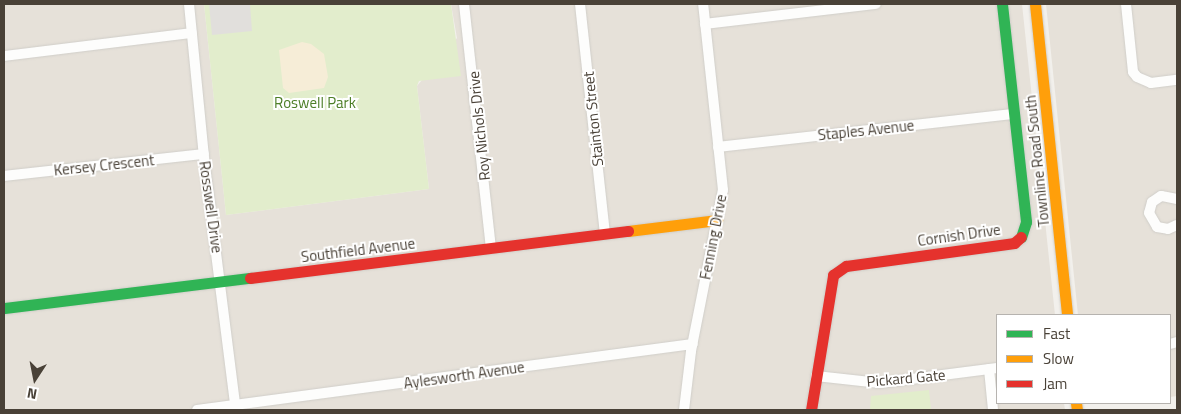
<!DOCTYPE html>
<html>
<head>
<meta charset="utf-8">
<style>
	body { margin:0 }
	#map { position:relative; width:1181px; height:414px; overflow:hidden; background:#f2f0ec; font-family:"Titillium Web",sans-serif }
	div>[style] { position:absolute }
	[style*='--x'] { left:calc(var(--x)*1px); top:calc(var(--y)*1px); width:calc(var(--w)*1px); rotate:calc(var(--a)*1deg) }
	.residential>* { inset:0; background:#e6e1d9 }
	.green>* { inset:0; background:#e2edcc }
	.sand>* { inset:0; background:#f6edd7 }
	.parking>* { inset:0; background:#e1dfdc }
	.roads { filter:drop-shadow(0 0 1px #d0cec9) drop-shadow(0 0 1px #d0cec9) }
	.street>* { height:10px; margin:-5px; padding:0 5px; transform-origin:5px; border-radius:5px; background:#fdfdfc }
	.fast>* { height:11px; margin:-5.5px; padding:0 5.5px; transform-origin:5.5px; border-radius:5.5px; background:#30b455 }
	.slow>* { height:11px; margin:-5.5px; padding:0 5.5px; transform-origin:5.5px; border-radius:5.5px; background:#ff9f0a }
	.jam>* { height:11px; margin:-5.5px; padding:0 5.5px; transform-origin:5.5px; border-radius:5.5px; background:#e5322d }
	span { translate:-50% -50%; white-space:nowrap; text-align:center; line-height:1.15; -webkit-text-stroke:4px #fff; paint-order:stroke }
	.park-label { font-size:15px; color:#4d7e27 }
	.street-label { font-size:15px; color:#494137 }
	.frame { position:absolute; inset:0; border:5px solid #494137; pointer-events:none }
	.legend { position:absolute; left:996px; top:314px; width:175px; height:90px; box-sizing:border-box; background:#fff; border:1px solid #b6b3af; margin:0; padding:6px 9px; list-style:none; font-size:15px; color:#494137 }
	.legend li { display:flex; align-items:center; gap:10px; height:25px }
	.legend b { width:25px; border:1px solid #b6b3af }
	.north { position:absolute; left:10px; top:354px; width:50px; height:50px; -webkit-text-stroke:4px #fff; paint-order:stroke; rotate:191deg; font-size:14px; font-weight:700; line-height:20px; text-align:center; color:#494137 }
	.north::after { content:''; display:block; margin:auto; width:18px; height:22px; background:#494137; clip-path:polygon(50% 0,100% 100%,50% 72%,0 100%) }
</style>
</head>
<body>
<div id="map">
	<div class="residential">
		<div style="clip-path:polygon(4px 4px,204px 4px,226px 215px,429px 189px,417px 86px,457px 38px,451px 4px,1022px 4px,1055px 315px,997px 315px,997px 403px,1064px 403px,1065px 410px,4px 410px)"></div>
		<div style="clip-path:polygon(1046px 4px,1177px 4px,1177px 396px,1170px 397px,1170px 315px,1078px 315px)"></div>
	</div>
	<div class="green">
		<div style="clip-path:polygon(204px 4px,451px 4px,461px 76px,419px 81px,417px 86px,429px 189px,226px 215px)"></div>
		<div style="clip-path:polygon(929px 390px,931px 410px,870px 410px,871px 396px)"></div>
	</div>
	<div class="sand">
		<div style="clip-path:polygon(302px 42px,311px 44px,324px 54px,328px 77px,324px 88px,289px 93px,283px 88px,279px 50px)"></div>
	</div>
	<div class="parking">
		<div style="clip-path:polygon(209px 4px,250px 4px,252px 31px,212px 35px)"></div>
	</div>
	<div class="roads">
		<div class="street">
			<div style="--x:189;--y:4;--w:163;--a:84.4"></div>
			<div style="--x:205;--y:166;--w:246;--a:82.8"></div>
			<div style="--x:464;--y:4;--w:246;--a:83.7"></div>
			<div style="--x:580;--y:4;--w:231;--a:83.8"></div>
			<div style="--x:1126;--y:4;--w:68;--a:84.1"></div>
			<div style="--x:1133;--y:72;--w:6;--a:51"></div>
			<div style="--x:1137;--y:77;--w:15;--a:23"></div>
			<div style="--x:1151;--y:83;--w:26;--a:-7"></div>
			<div style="--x:705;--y:24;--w:172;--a:-6.7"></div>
			<div style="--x:4;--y:56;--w:189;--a:-7"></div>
			<div style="--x:718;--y:147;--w:298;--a:-6.4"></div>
			<div style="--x:4;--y:176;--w:201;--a:-6.3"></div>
			<div style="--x:1177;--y:199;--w:16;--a:-169"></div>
			<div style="--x:1161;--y:196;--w:11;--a:146"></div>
			<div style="--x:1152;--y:202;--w:11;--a:105"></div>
			<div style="--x:1149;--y:213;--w:16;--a:60"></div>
			<div style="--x:1157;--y:227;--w:11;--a:10"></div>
			<div style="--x:1168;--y:229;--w:10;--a:-24"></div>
			<div style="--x:1170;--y:344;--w:7;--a:-16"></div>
			<div style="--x:989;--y:369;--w:41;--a:84.4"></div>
			<div style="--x:816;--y:376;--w:64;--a:6.2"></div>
			<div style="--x:880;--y:383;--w:118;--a:-7.3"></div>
			<div style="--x:197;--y:410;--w:500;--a:-7.58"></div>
			<div style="--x:684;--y:410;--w:59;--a:-83.2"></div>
			<div style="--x:691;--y:351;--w:164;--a:-78.8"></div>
			<div style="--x:723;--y:190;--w:187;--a:-96.1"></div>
		</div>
		<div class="fast">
			<div style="--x:1002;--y:4;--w:219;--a:83.7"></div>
			<div style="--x:1026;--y:222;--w:16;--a:108"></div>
			<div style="--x:4;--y:308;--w:248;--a:-7"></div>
		</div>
		<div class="slow">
			<div style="--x:1035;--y:4;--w:313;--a:84.1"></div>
			<div style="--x:628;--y:231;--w:90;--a:-7"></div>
			<div style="--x:1076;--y:403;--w:7;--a:82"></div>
		</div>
		<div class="jam">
			<div style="--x:250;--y:278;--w:381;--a:-7.1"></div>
			<div style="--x:811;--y:410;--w:137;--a:-80.7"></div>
			<div style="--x:833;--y:275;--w:16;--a:-35"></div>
			<div style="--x:846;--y:266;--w:170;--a:-7.8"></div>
			<div style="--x:1014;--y:243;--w:9;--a:-41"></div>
		</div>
	</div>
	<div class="park-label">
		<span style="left:315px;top:103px">Roswell Park</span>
	</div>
	<div class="street-label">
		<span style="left:593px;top:119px;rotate:-96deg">Stainton Street</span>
		<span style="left:479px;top:126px;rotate:-96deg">Roy Nichols Drive</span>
		<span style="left:866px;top:130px;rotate:-6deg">Staples Avenue</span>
		<span style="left:1037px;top:161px;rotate:-96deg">Townline Road South</span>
		<span style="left:104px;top:165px;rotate:-6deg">Kersey Crescent</span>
		<span style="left:211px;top:207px;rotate:82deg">Rosswell Drive</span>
		<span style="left:959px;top:235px;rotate:-8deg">Cornish Drive</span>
		<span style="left:713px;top:237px;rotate:-79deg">Fenning Drive</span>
		<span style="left:358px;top:250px;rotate:-7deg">Southfield Avenue</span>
		<span style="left:464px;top:375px;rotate:-8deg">Aylesworth Avenue</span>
		<span style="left:906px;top:378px;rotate:-5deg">Pickard Gate</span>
	</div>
	<div class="frame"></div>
	<ul class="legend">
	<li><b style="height:6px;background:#30b455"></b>Fast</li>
	<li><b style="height:6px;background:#ff9f0a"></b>Slow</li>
	<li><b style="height:6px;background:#e5322d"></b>Jam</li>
	</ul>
	<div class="north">N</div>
</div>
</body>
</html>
